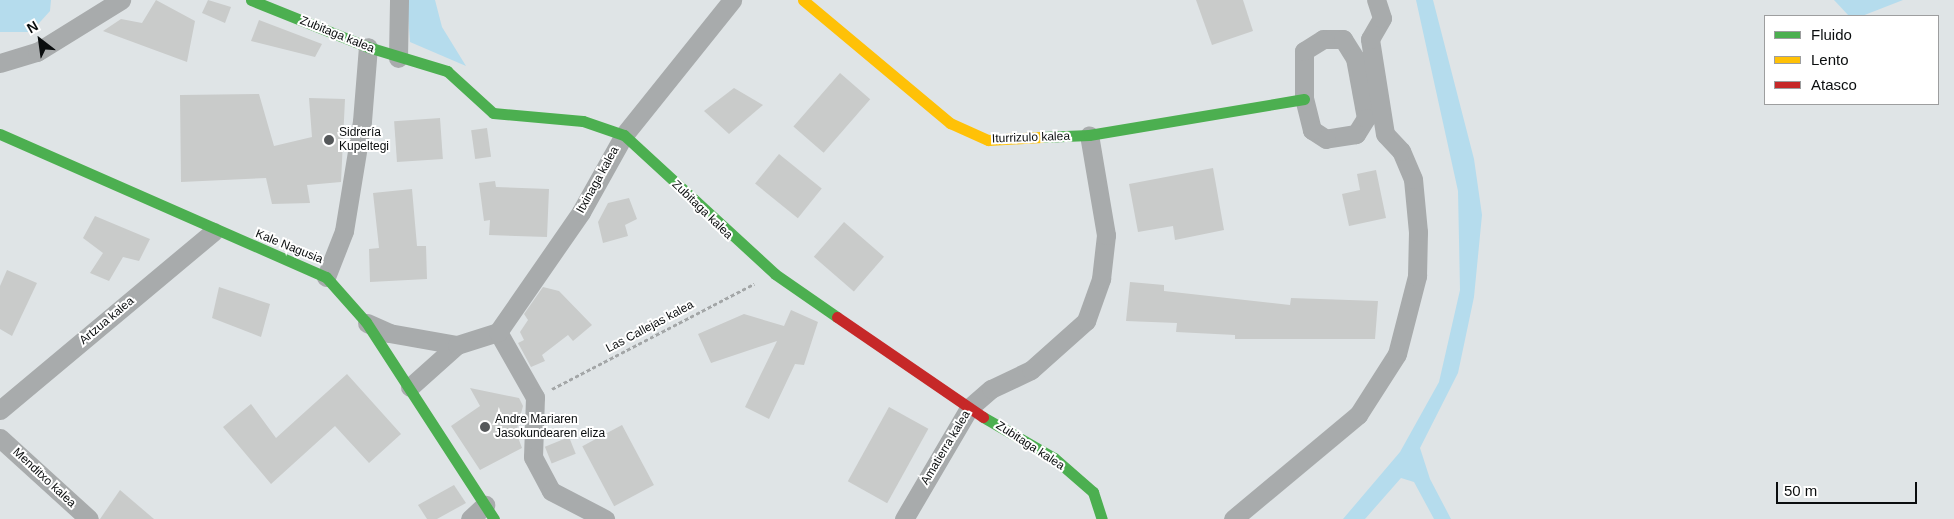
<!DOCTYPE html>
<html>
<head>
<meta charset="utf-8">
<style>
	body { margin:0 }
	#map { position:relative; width:1954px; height:519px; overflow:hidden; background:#dfe4e6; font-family:Arial,sans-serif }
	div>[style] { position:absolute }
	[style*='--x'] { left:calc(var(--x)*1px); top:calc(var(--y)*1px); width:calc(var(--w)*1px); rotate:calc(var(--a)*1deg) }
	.green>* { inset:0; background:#b5dced }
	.building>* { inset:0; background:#c9cbca; transform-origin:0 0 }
	.path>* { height:3px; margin-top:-1.5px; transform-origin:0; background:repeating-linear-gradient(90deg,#a3a6a7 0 4px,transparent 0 6.5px) }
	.street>* { height:19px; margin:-9.5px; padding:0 9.5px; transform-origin:9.5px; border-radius:9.5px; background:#a8abac }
	.fast>* { height:11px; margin:-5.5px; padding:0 5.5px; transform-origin:5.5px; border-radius:5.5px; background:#4caf50 }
	.slow>* { height:11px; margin:-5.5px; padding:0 5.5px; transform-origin:5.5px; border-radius:5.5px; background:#ffc107 }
	.jam>* { height:11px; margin:-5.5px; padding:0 5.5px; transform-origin:5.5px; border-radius:5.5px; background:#c62828 }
	.dots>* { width:14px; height:14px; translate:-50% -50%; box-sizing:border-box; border:2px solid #fff; border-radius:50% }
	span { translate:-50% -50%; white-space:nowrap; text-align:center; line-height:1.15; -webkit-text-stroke:4px #fff; paint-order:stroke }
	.street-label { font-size:12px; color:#0a0d0e }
	.poi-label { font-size:12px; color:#0a0d0e }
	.left { translate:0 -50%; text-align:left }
	.legend { position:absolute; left:1764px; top:15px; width:175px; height:90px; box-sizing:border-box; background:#fff; border:1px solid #9d9e9f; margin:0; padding:6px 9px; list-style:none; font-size:15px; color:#0a0d0e }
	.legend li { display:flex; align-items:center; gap:10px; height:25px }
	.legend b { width:25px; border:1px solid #9d9e9f }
	.north { position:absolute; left:15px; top:15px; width:50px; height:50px; -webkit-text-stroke:4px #fff; paint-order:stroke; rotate:330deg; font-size:14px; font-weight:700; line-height:20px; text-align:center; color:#0a0d0e }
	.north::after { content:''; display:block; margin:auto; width:18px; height:22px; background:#0a0d0e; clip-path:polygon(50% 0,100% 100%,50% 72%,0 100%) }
	.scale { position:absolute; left:1776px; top:482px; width:141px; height:22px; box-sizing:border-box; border:2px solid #0a0d0e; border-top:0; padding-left:6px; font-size:15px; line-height:18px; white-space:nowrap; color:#0a0d0e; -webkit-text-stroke:4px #fff; paint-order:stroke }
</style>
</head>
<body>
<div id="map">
	<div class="green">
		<div style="clip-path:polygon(0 0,51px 0,50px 11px,31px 32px,0 32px)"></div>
		<div style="clip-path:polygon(407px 0,435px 0,442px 27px,466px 66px,410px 42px)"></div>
		<div style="clip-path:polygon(1416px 0,1433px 0,1474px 159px,1482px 215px,1474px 297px,1458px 373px,1420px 448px,1430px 479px,1451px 519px,1434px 519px,1414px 482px,1401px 478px,1365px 519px,1343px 519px,1400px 452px,1439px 382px,1460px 290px,1458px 191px)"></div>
		<div style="clip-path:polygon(1834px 0,1903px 0,1862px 16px,1849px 16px)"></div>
	</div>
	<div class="building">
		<div style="clip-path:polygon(156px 0,195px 21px,187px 62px,103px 31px,121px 19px,142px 23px)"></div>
		<div style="clip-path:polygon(208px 0,231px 7px,225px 23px,202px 13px)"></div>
		<div style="clip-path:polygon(1196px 0,1243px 0,1253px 31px,1212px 45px)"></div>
		<div style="clip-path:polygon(259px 20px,322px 44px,315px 57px,251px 41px)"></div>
		<div style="left:840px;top:73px;width:40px;height:71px;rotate:41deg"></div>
		<div style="clip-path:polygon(734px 88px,763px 105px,729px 134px,704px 111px)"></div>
		<div style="clip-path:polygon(259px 94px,274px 146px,312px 137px,309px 98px,345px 99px,341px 182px,307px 185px,310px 203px,272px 204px,266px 178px,181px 182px,180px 95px)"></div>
		<div style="left:440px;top:118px;width:41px;height:46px;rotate:86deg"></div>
		<div style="left:487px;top:128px;width:29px;height:16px;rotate:82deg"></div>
		<div style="left:779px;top:154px;width:55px;height:38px;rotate:39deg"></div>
		<div style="clip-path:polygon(1213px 168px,1224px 230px,1175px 240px,1173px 226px,1138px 232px,1129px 184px)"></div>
		<div style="clip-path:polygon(1376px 170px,1386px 218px,1349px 226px,1342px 194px,1360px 190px,1357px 174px)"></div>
		<div style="clip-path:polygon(495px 181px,496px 187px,549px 189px,547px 237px,489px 235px,490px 220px,484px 221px,479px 183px)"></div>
		<div style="clip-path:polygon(412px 189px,417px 246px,426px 246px,427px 279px,370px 282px,369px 249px,379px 248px,373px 193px)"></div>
		<div style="clip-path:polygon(629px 198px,637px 219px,625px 225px,628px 236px,603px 243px,598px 222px,608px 203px)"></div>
		<div style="clip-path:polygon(95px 216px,150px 239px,139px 261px,123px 257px,109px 281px,90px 273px,103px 253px,83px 238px)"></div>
		<div style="left:844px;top:222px;width:53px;height:46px;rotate:41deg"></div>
		<div style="clip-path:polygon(7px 270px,37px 283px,12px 336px,0 329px,0 286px)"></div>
		<div style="clip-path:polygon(1130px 282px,1164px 285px,1164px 291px,1290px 305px,1291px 298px,1378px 301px,1375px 339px,1235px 339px,1235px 335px,1176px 332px,1177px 323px,1126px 321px)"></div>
		<div style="clip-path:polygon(219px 287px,270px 304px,261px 337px,212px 318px)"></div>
		<div style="clip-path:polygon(543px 287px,559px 291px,592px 325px,573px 341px,568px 335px,542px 355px,545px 361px,531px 367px,518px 343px,524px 340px,520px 332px,528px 320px,524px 314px)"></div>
		<div style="clip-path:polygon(791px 310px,818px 322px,804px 365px,795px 364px,769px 419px,745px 407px,777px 341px,711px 363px,698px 334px,744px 314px,784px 326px)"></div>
		<div style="clip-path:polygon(347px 374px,401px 434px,369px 463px,335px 426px,271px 484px,223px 427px,251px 404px,276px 438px)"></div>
		<div style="clip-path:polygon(470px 388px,519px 398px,523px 406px,516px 432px,522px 448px,480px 470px,451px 426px,480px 406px)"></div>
		<div style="left:889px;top:407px;width:45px;height:85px;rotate:29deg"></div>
		<div style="left:622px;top:425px;width:68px;height:45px;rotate:62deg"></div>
		<div style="left:569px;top:437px;width:18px;height:26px;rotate:68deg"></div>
		<div style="clip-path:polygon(454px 485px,466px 503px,437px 519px,427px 519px,418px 505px)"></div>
		<div style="clip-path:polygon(120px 490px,154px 519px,100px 519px)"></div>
	</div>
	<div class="path">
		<div style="--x:552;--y:389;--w:228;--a:-27.5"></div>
	</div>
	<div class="street">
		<div style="--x:1323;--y:39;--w:20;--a:0"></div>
		<div style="--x:1343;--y:39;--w:22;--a:58"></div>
		<div style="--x:1355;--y:58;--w:61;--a:79.6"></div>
		<div style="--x:1366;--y:118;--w:19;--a:122"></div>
		<div style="--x:1356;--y:134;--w:30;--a:171"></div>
		<div style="--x:1326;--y:139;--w:17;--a:-147"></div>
		<div style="--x:1312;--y:130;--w:32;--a:-104"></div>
		<div style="--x:1304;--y:99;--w:48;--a:-90"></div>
		<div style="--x:1304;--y:51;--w:22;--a:-32"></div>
		<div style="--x:398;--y:58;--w:58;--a:-89"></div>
		<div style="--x:0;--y:63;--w:39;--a:-17"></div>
		<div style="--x:37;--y:52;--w:99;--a:-31.8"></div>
		<div style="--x:326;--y:277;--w:49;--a:-68.6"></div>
		<div style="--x:344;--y:231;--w:111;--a:-80.7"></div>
		<div style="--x:362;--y:121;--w:74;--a:-85.4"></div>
		<div style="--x:367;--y:323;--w:24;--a:24"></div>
		<div style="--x:389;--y:333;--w:69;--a:10"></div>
		<div style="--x:498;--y:332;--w:75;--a:60.4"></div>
		<div style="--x:535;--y:397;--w:60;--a:91.9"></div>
		<div style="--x:533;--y:457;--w:38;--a:62"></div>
		<div style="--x:551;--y:491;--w:61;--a:27.4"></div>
		<div style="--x:410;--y:387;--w:63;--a:-41.8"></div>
		<div style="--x:457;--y:345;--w:43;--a:-17.6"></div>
		<div style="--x:498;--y:332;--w:146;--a:-55.3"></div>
		<div style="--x:581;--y:212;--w:88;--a:-60.8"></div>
		<div style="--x:624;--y:135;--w:173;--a:-51.3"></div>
		<div style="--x:0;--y:410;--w:278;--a:-39.9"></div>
		<div style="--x:0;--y:438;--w:120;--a:42.3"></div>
		<div style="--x:470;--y:519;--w:21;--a:-43"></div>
		<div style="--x:904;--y:519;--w:129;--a:-59.6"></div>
		<div style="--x:969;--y:408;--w:29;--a:-41"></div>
		<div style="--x:991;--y:389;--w:44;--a:-25.4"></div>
		<div style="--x:1031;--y:370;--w:74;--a:-41.7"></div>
		<div style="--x:1086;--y:321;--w:45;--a:-70.3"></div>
		<div style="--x:1101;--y:279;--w:44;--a:-83.5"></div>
		<div style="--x:1106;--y:235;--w:101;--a:-99.6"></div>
		<div style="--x:1233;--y:519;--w:163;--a:-39.8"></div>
		<div style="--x:1358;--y:415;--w:72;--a:-57.4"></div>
		<div style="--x:1397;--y:354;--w:81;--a:-75.6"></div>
		<div style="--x:1417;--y:276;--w:44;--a:-88.7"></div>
		<div style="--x:1418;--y:232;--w:53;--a:-95.4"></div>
		<div style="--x:1413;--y:179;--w:30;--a:-113"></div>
		<div style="--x:1401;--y:151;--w:23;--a:-133"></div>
		<div style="--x:1385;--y:134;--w:96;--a:-99"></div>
		<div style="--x:1370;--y:39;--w:24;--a:-60"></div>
		<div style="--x:1382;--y:18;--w:19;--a:-108"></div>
	</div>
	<div class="fast">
		<div style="--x:251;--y:0;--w:126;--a:21.9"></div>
		<div style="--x:368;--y:47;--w:83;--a:16.9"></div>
		<div style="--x:447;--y:71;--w:62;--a:42.4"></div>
		<div style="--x:493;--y:113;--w:90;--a:5.1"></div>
		<div style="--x:583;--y:121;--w:43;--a:18.9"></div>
		<div style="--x:624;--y:135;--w:205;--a:42.6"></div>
		<div style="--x:775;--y:274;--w:75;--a:34.7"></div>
		<div style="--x:0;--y:134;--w:356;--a:23.7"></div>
		<div style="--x:326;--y:277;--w:60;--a:48.4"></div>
		<div style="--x:366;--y:322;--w:235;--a:57"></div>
		<div style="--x:1041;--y:137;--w:48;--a:-2.4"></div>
		<div style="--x:1089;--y:135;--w:218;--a:-9.5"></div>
		<div style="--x:983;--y:417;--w:82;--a:30"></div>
		<div style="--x:1054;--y:458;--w:52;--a:41.1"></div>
		<div style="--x:1093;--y:492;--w:28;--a:72"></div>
	</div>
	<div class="slow">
		<div style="--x:803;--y:0;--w:192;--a:39.9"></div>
		<div style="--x:950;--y:123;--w:42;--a:24.1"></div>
		<div style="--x:988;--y:140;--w:53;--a:-3.2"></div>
	</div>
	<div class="jam">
		<div style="--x:837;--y:317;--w:177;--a:34.4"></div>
	</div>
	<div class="dots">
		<div style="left:329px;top:140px;background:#55585a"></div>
		<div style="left:485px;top:427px;background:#55585a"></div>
	</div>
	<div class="street-label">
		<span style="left:337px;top:35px;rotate:22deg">Zubitaga kalea</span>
		<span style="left:1031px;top:138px;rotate:-2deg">Iturrizulo kalea</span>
		<span style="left:598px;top:180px;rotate:-61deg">Itxinaga kalea</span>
		<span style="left:702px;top:210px;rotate:44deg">Zubitaga kalea</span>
		<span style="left:289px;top:247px;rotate:22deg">Kale Nagusia</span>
		<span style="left:107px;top:321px;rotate:-40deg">Artzua kalea</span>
		<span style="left:650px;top:327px;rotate:-28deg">Las Callejas kalea</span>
		<span style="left:1030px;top:446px;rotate:33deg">Zubitaga kalea</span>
		<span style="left:946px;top:448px;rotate:-59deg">Amatierra kalea</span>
		<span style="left:44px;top:478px;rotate:43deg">Menditxo kalea</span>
	</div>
	<div class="poi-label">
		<span class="left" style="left:339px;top:140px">Sidrería<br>Kupeltegi</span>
		<span class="left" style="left:495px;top:427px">Andre Mariaren<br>Jasokundearen eliza</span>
	</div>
	<ul class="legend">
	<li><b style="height:6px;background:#4caf50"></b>Fluido</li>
	<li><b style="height:6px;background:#ffc107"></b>Lento</li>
	<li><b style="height:6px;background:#c62828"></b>Atasco</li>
	</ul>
	<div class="north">N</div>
	<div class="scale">50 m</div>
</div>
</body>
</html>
